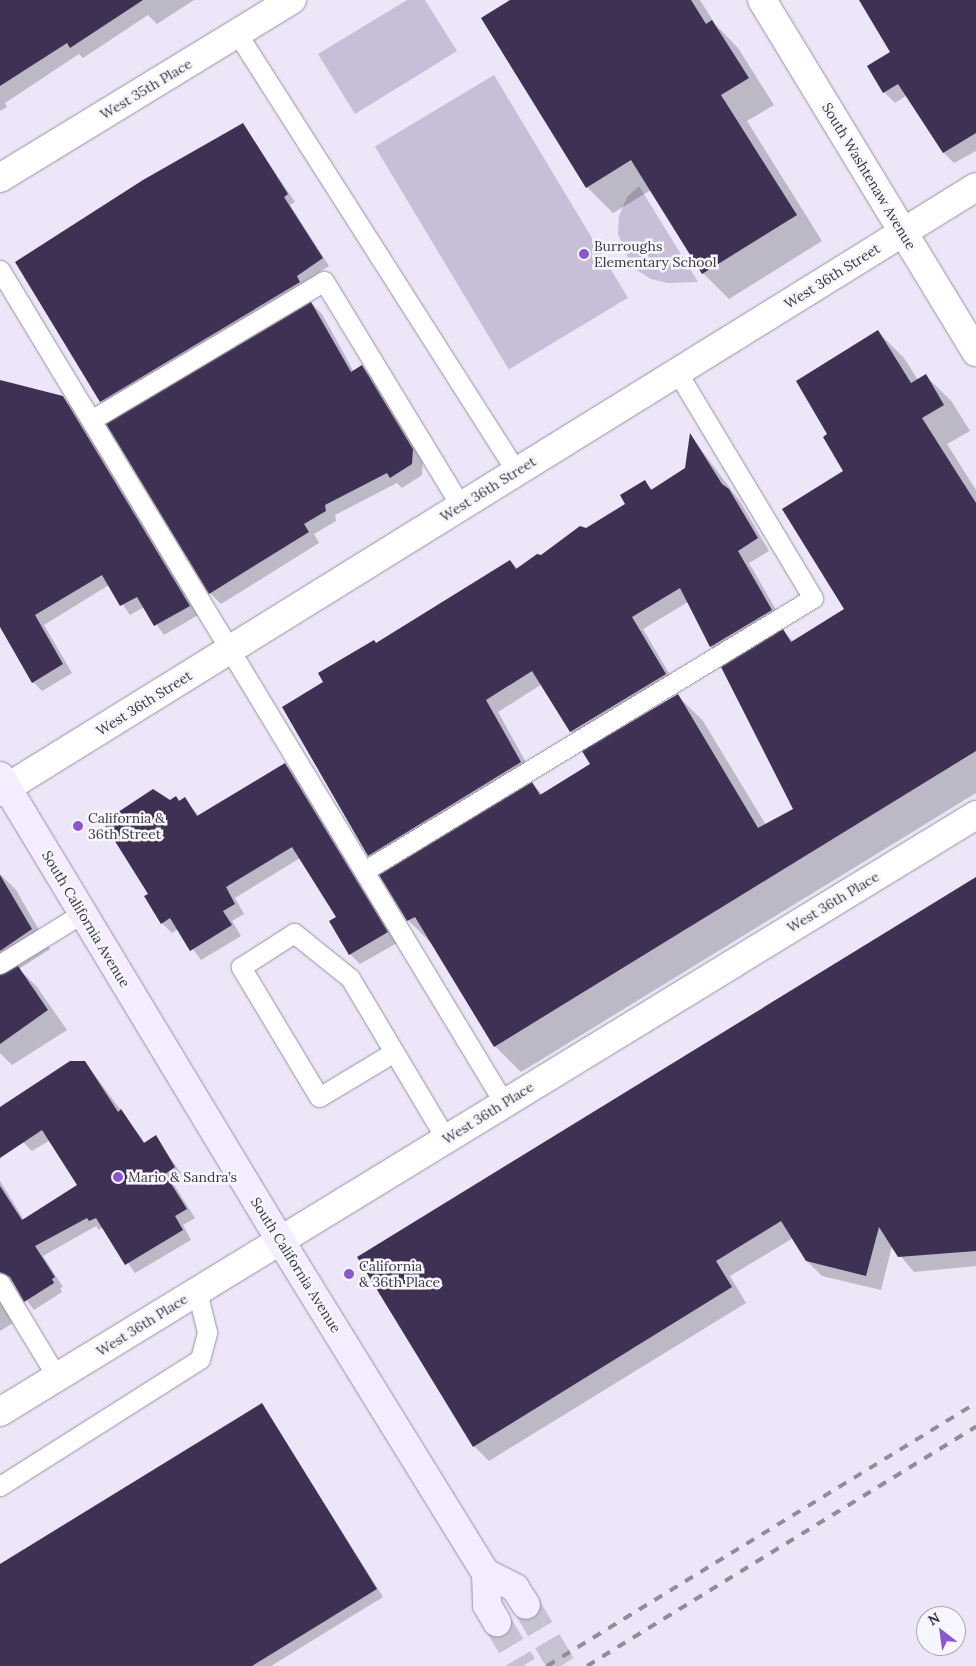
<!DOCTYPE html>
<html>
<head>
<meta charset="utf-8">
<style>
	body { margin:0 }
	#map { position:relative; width:976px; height:1666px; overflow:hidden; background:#ece6f8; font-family:Lora,serif }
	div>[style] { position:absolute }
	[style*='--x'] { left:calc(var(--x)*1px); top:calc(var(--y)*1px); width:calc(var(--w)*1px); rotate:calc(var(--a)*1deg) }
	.green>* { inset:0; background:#c7bed8; transform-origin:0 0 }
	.shadow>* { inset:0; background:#0003 }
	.building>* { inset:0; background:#3f3153 }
	.secondary-tunnel>* { height:28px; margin-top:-14px; transform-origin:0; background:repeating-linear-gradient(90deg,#c8c3d3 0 28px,transparent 0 42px) }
	.roads { filter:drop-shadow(0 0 1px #9792a2) drop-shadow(0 0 1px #9792a2) }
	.lane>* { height:19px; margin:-9.5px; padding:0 9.5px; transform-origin:9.5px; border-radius:9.5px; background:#fff }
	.street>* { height:28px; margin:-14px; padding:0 14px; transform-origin:14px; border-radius:14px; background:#fff }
	.secondary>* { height:28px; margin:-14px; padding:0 14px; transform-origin:14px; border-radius:14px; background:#f4edff }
	.rail>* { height:4px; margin-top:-2px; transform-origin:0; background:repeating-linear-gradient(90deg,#908c98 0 9px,transparent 0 18px) }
	.dots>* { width:14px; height:14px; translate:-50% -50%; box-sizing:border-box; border:2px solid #f8f6fd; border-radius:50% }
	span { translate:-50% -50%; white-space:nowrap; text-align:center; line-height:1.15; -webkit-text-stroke:5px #f8f6fd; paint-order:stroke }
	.street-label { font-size:14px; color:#39363d }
	.poi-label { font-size:14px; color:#39363d }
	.left { translate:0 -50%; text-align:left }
	.north { position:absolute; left:916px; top:1606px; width:50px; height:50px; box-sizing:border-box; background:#f8f6fd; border:1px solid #aca9b0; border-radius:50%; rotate:330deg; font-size:14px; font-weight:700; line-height:20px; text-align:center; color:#39363d }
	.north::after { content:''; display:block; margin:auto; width:18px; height:22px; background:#8a55cd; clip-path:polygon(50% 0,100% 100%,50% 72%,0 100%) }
</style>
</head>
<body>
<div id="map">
	<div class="green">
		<div style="clip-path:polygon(407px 0,425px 0,457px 51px,355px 114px,318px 54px)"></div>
		<div style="left:494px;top:75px;width:260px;height:139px;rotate:59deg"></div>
		<div style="clip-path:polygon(639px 186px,698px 282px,668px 283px,651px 279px,632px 267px,618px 234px,619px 216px,627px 197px)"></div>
	</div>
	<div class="shadow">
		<div style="clip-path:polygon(0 0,194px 0,157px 24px,148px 15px,83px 58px,79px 54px,5px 103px,7px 107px,0 111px)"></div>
		<div style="clip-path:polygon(513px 0,700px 0,715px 24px,738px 48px,774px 105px,747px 121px,822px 241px,729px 299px,703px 273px,651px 190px,613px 213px,587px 187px)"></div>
		<div style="clip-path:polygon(860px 0,976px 0,976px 151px,954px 163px,944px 153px,907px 95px,895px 103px,884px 92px,892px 53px)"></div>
		<div style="clip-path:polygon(243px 125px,295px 202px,290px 205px,329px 266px,108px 408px,101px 401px)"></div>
		<div style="clip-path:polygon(311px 303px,322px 314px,354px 372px,362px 367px,372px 377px,423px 460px,422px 475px,402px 488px,397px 483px,335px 515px,336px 521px,314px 534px,319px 543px,221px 604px,210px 593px)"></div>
		<div style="clip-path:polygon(878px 332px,904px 358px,918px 380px,926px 376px,952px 402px,970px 431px,947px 444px,976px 490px,976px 793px,521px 1072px,495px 1046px,435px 947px,408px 920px,532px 783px,543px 795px,592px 765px,677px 695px,703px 721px,766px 825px,794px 809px,783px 631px,794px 642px,846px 610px,845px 471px,829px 435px)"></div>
		<div style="clip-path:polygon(0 393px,62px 397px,72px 407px,198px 615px,164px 635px,144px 607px,130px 615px,109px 585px,44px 625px,72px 673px,42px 691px,33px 682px,0 626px)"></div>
		<div style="clip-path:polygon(691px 436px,741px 503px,769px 551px,749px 563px,783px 622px,723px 659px,711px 647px,688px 602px,643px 629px,677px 687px,583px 744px,571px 732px,542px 684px,498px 712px,533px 775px,381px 867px,369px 855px,325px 683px,377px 644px,510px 561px,518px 569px,627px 505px,645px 482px,653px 490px,687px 469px)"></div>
		<div style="clip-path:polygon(285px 764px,295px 774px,397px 943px,360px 964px,350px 954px,338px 917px,300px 858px,235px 898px,244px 914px,232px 921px,241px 936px,201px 960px,178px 929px,172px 933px,162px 923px,146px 896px,150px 894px,170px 801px,176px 797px,180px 801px,184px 799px,199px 816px)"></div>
		<div style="clip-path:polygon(0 874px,16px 890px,50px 949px,19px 969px,37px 987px,67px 1030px,12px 1065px,0 1053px)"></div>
		<div style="clip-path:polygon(976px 879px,976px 1266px,914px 1272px,892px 1246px,881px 1290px,822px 1276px,807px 1261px,793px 1238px,730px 1276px,746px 1303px,489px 1461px,474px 1446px)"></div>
		<div style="clip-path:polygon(85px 1062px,145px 1143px,155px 1137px,183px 1176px,173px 1183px,195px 1218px,183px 1225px,191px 1240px,135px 1273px,103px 1227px,99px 1230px,96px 1226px,43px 1256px,63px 1287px,60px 1288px,62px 1292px,34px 1310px,13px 1282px,3px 1282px,0 1288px,0 1181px,24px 1220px,79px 1185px,50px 1140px,32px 1151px,23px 1142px)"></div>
		<div style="clip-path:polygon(0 1299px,13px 1323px,0 1331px)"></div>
		<div style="clip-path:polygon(262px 1404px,383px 1597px,271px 1666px,0 1666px,0 1565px)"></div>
	</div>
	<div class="building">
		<div style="clip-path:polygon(0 0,143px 0,70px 48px,67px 43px,0 86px)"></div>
		<div style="clip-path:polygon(510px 0,691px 0,706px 24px,712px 20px,749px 78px,721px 95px,797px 215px,702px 274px,631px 160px,586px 188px,481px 18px)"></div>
		<div style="clip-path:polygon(859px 0,976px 0,976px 133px,943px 153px,898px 84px,883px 93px,867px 66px,890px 52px)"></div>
		<div style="clip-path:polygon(243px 123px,288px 194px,284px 197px,323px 258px,297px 276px,300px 282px,100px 402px,15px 262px,143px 180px)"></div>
		<div style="clip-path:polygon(311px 302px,351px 372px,362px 365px,413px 449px,412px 464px,390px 478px,387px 473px,325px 505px,326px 511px,304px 524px,309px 532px,209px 594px,106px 424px)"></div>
		<div style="clip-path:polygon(878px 330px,911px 383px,926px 374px,944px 405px,922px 418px,976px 503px,976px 751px,494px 1047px,415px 917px,407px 921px,379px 875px,532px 782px,540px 795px,590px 764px,582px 751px,678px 694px,758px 828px,793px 809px,721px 667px,783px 629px,791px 642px,844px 609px,782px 509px,843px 471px,823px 437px,827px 434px,796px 381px)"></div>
		<div style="clip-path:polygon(0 380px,63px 396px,190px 606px,154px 626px,137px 597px,120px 606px,102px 575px,35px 615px,63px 664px,32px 683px,0 627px)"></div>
		<div style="clip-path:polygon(690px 433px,722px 484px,729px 489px,758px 538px,738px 551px,772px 610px,710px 647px,680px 588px,632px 617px,666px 674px,570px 732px,532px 671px,486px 700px,521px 762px,368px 856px,282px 707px,323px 682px,318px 673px,374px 640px,376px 643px,510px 560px,516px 569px,537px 554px,541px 555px,580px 526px,586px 528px,625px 504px,620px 495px,645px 480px,651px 490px,685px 468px)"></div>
		<div style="clip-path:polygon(285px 763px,388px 932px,349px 955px,329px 921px,336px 917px,292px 847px,226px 887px,235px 904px,223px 911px,232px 925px,190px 951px,170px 918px,161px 924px,144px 896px,148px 894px,103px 822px,153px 789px,170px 800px,176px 796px,179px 801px,185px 797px,197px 816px)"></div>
		<div style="clip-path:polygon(0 875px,32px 929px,0 951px)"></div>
		<div style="clip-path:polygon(976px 877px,976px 1251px,898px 1257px,879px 1227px,866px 1276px,806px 1261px,781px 1221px,716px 1261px,732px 1287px,473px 1447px,357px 1257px)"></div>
		<div style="clip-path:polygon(18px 966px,48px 1010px,0 1044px,0 975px)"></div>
		<div style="clip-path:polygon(70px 1061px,85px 1061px,118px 1112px,121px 1109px,144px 1143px,156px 1135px,175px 1167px,165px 1174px,187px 1209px,175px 1216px,183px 1230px,125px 1265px,96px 1218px,89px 1221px,87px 1218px,35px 1246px,55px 1277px,52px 1279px,54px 1283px,24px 1302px,10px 1277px,0 1272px,0 1186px,22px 1220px,77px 1185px,42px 1130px,0 1158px,0 1107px)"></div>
		<div style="clip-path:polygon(262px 1403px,377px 1589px,252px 1666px,0 1666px,0 1564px)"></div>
	</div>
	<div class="secondary-tunnel">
		<div style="--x:526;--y:1605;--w:71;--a:59.5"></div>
		<div style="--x:497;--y:1622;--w:51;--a:59.4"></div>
	</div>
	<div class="roads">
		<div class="lane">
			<div style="--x:237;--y:33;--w:519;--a:57.5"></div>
			<div style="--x:0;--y:270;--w:974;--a:58.82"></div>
			<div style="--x:91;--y:420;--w:271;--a:-30.8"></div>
			<div style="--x:324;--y:281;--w:263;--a:58.7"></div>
			<div style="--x:364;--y:871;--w:525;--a:-31.3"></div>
			<div style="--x:813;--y:598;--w:264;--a:-121"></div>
			<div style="--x:0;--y:964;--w:97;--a:-31.6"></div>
			<div style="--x:394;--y:1052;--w:87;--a:149"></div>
			<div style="--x:319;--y:1097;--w:152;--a:-121"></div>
			<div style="--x:241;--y:967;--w:63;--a:-32.7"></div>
			<div style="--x:294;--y:933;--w:72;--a:38.8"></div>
			<div style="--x:350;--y:978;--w:187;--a:59.2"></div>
			<div style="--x:0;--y:1283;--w:110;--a:58.8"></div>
			<div style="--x:0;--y:1486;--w:237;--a:-32.4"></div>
			<div style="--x:200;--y:1359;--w:28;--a:-75"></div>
			<div style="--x:207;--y:1332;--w:42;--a:-103.7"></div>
		</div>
		<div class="street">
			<div style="--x:762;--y:0;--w:412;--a:58.7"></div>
			<div style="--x:0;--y:178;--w:342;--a:-31.4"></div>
			<div style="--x:0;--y:792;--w:1148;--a:-31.79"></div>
			<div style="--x:0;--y:1412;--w:1144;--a:-31.45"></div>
		</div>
		<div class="secondary">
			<div style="--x:0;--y:776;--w:542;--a:58.89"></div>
			<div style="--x:280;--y:1240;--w:392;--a:58.3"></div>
			<div style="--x:486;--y:1573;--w:32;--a:88"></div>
			<div style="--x:487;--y:1605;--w:20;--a:60"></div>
			<div style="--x:486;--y:1573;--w:33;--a:27"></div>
			<div style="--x:515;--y:1588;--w:20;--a:57"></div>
		</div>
	</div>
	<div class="rail">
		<div style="--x:547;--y:1666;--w:503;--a:-31.51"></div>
		<div style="--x:587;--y:1666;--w:457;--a:-31.6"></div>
	</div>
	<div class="dots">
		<div style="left:584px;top:254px;background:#8a55cd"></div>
		<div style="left:78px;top:826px;background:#8a55cd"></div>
		<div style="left:118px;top:1177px;background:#8a55cd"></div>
		<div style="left:349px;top:1274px;background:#8a55cd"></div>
	</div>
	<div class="street-label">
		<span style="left:146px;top:89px;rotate:-31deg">West 35th Place</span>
		<span style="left:869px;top:176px;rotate:59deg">South Washtenaw Avenue</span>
		<span style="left:832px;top:276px;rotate:-32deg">West 36th Street</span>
		<span style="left:488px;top:489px;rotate:-32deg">West 36th Street</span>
		<span style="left:144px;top:703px;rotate:-32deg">West 36th Street</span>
		<span style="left:833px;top:902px;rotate:-31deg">West 36th Place</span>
		<span style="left:86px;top:919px;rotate:59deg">South California Avenue</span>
		<span style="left:488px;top:1113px;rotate:-32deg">West 36th Place</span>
		<span style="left:296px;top:1265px;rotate:58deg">South California Avenue</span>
		<span style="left:142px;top:1325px;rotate:-32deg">West 36th Place</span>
	</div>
	<div class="poi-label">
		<span class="left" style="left:594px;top:254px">Burroughs<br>Elementary School</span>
		<span class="left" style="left:88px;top:826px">California &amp;<br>36th Street</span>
		<span class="left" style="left:128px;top:1177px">Mario &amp; Sandra’s</span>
		<span class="left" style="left:359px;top:1274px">California<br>&amp; 36th Place</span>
	</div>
	<div class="north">N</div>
</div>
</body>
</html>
